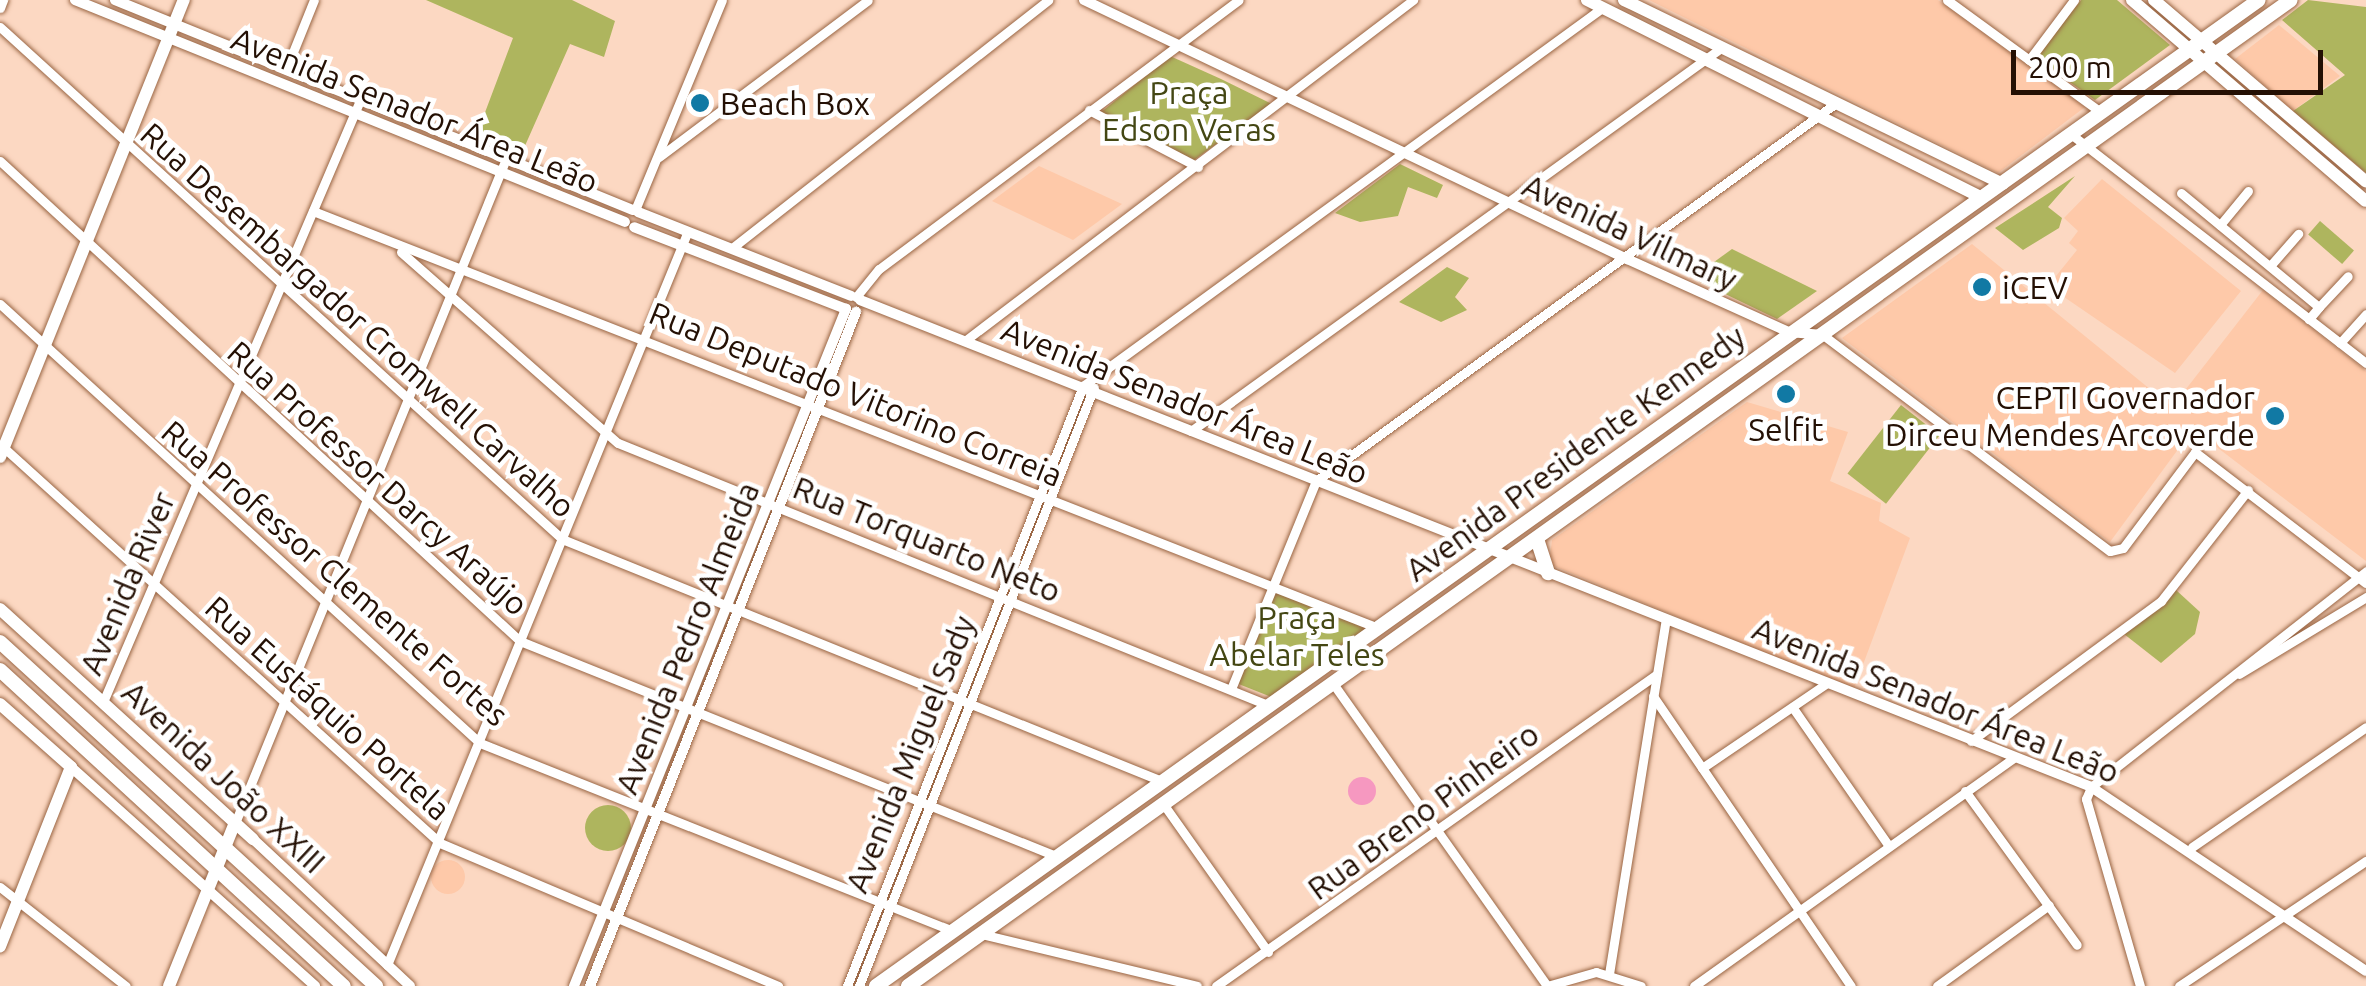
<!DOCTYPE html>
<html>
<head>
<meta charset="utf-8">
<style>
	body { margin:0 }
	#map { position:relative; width:2366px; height:986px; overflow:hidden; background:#fcd8c2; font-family:Ubuntu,sans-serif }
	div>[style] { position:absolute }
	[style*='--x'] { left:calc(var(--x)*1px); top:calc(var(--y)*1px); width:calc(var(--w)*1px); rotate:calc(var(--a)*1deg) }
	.built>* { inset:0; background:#fec9a9 }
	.round { border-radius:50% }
	.green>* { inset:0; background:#aeb55e; transform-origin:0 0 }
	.water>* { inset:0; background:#f698c0 }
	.roads { filter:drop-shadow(0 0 2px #996543) drop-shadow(0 0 2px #996543) }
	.minor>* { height:9px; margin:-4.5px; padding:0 4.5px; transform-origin:4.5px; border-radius:4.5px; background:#fff }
	.tertiary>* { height:10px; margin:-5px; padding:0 5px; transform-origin:5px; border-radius:5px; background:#fff }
	.secondary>* { height:12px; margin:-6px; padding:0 6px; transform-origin:6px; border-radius:6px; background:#fff }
	.primary>* { height:14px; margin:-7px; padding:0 7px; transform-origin:7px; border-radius:7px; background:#fff }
	.dots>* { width:28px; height:28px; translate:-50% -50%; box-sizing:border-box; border:5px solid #fff; border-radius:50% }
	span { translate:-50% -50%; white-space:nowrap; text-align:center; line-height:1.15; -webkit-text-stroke:9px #fff; paint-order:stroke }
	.park-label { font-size:32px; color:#444713 }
	.poi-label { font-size:32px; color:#241004 }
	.left { translate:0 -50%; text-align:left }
	.right { translate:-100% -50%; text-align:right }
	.street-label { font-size:32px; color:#241004 }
	.scale { position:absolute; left:2011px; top:50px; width:312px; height:45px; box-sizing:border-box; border:5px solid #241004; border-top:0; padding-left:12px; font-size:30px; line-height:35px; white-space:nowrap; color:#241004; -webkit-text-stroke:8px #fff; paint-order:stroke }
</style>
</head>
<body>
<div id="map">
	<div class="built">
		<div style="clip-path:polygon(1649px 0,1938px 0,2085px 107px,1998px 173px)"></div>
		<div style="clip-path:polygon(2279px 25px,2340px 76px,2293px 111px,2235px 59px)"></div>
		<div style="clip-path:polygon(1039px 166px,1122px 204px,1073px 240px,992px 201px)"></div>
		<div style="clip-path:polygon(2102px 179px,2241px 291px,2175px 373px,2048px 286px,2077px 250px,2069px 243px,2078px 231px,2064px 218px)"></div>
		<div style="clip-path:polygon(1972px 244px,2172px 407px,2263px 290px,2366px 371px,2366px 561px,2193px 429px,2110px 542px,1842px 338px)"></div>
		<div style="clip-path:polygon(1747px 402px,1848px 432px,1830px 481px,1881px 503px,1879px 521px,1910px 538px,1854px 689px,1549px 564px,1552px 540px)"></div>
		<div class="round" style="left:431px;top:860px;width:34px;height:34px"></div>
	</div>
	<div class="green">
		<div style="clip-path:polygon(426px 0,572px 0,615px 21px,604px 57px,570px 44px,524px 148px,478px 131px,513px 38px)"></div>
		<div style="clip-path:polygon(2081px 0,2117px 0,2170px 45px,2095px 100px,2036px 58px)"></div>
		<div style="clip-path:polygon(2308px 0,2366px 7px,2366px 173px,2293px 111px,2345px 75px,2282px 20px)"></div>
		<div style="clip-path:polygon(1170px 56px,1221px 79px,1272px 104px,1194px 160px,1100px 113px)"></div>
		<div style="clip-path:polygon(1400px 164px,1443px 185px,1437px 198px,1408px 187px,1398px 216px,1360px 222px,1335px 213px)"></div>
		<div style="clip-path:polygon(2075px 176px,2048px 207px,2062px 218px,2059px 228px,2023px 250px,1995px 228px)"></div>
		<div style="left:2320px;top:221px;width:45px;height:18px;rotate:41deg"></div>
		<div style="clip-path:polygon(1732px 249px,1817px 291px,1777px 319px,1692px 278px)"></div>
		<div style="clip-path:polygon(1447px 267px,1469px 278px,1455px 297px,1467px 310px,1441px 322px,1399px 302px)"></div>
		<div style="left:1901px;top:405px;width:49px;height:87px;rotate:38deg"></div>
		<div style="clip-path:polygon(1273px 586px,1378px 628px,1274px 698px,1236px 683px)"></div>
		<div style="clip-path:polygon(2176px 590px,2200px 612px,2195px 634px,2161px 663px,2124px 634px)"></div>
		<div class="round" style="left:585px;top:805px;width:46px;height:46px"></div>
	</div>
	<div class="water">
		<div class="round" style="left:1348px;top:777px;width:28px;height:28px"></div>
	</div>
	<div class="roads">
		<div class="minor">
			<div style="--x:1947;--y:0;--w:192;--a:36.1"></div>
			<div style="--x:0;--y:8;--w:9;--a:-69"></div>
			<div style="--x:0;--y:27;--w:760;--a:42.33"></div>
			<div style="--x:562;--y:539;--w:644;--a:21.98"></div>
			<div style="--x:2029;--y:60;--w:75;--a:-53.1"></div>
			<div style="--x:287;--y:67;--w:72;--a:-68.1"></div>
			<div style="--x:1089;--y:110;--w:123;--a:27.6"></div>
			<div style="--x:2072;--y:135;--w:372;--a:37.8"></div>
			<div style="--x:659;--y:157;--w:261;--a:-36.9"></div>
			<div style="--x:0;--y:161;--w:708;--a:42.71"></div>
			<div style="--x:520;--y:641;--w:578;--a:21.86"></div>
			<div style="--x:2181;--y:193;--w:179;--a:39.6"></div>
			<div style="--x:2319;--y:307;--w:16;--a:130"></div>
			<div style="--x:635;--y:210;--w:227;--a:-67.5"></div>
			<div style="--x:313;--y:211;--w:1144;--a:21.38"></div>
			<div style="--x:2220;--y:225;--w:44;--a:-50.5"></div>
			<div style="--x:732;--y:248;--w:402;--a:-38.1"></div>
			<div style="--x:401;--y:252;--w:289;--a:41.4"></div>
			<div style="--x:618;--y:443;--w:703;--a:21.97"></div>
			<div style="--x:2270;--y:266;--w:43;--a:-48.8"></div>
			<div style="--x:856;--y:297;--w:36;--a:-51"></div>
			<div style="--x:879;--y:269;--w:449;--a:-36.8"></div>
			<div style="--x:0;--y:304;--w:650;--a:42.45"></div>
			<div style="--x:480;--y:743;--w:509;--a:21.68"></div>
			<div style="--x:2319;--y:307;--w:42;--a:-46.9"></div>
			<div style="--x:1823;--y:335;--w:359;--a:37"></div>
			<div style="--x:2110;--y:551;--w:13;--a:-13"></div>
			<div style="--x:2123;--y:548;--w:120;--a:-53.1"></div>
			<div style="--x:2195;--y:452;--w:215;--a:37.5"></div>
			<div style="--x:966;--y:340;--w:562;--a:-37.26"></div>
			<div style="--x:2340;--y:343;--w:39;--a:-48"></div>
			<div style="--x:1191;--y:431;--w:654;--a:-35.85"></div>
			<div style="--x:2;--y:446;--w:591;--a:42.19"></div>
			<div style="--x:440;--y:843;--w:367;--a:22.9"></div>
			<div style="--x:2239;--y:674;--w:149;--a:-31.2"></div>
			<div style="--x:1332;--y:682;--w:372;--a:54.7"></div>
			<div style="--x:1231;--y:689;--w:225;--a:-67.8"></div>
			<div style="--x:1316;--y:481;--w:643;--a:-36.01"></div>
			<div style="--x:1653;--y:696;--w:351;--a:55.7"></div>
			<div style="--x:103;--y:702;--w:657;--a:-66.87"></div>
			<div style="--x:1793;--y:708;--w:168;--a:55.2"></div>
			<div style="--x:1971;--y:741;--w:236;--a:-36.4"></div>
			<div style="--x:2161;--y:601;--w:141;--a:-51.9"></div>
			<div style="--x:1702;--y:768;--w:151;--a:-34.2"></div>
			<div style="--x:1965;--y:791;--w:190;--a:54"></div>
			<div style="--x:1164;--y:805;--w:180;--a:54.7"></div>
			<div style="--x:235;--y:823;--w:715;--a:-67.81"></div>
			<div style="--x:2192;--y:847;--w:211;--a:-34.6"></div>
			<div style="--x:0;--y:887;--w:160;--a:38.2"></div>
			<div style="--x:981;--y:934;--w:222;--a:13.5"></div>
			<div style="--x:387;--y:965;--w:791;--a:-67.71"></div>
			<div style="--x:1609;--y:974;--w:359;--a:-80.9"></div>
			<div style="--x:847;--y:986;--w:645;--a:-68.53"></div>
			<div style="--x:1083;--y:386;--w:642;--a:-36.07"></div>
			<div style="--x:859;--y:986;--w:643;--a:-68.58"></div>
			<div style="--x:1216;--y:986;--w:540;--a:-35.28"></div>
			<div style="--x:1547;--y:986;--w:51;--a:-15.9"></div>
			<div style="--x:1596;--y:972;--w:47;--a:17.3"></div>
			<div style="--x:1694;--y:986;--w:394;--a:-35.5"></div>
			<div style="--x:1937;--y:986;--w:138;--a:-35.9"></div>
			<div style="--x:2140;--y:986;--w:195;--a:-106.1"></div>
			<div style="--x:2086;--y:799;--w:13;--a:-67"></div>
			<div style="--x:2091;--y:787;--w:350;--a:-38.1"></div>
			<div style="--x:2179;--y:986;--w:225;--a:-33.8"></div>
		</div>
		<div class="tertiary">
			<div style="--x:75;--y:0;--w:593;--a:21.98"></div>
			<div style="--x:115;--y:0;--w:559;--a:22.07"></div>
			<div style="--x:1084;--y:0;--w:602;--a:25.5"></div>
			<div style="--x:1627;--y:259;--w:178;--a:24.3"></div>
			<div style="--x:1789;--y:332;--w:33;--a:5"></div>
			<div style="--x:638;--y:212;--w:229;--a:21.5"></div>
			<div style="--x:860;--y:300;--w:1324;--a:21.58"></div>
			<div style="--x:2091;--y:787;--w:331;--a:33.8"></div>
			<div style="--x:71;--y:767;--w:328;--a:41.9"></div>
			<div style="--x:253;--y:839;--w:215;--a:43.1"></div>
			<div style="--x:574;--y:986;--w:730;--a:-68.11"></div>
			<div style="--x:846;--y:309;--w:227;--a:-158.9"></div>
			<div style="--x:590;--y:986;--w:725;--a:-68.46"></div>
		</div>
		<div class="secondary">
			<div style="--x:1587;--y:0;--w:442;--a:26.6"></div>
			<div style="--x:1624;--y:0;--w:421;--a:25.9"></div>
			<div style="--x:2132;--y:0;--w:308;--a:40.7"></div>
			<div style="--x:2154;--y:0;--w:279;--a:40.6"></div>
			<div style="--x:0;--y:457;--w:493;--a:-68.1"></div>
			<div style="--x:0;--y:609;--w:342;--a:42.3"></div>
			<div style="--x:0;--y:704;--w:95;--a:41.6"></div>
			<div style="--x:71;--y:767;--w:193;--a:111.6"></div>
			<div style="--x:169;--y:986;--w:176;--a:-68"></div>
		</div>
		<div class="primary">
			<div style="--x:1537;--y:539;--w:36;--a:72"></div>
			<div style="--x:0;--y:642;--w:510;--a:42.46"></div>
			<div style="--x:0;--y:670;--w:467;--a:42.6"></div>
			<div style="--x:876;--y:986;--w:1698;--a:-35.49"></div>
			<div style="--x:908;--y:986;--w:1698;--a:-35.49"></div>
		</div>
	</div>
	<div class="dots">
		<div style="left:700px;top:103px;background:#1179a4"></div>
		<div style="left:1982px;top:287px;background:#1179a4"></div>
		<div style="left:1786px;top:394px;background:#1179a4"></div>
		<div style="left:2275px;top:416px;background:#1179a4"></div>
	</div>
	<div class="park-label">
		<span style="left:1189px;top:111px">Praça<br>Edson Veras</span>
		<span style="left:1297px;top:636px">Praça<br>Abelar Teles</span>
	</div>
	<div class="poi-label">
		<span class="left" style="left:720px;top:103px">Beach Box</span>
		<span class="left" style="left:2002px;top:287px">iCEV</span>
		<span class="right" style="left:2255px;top:416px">CEPTI Governador<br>Dirceu Mendes Arcoverde</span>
		<span style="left:1786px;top:429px">Selfit</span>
	</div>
	<div class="street-label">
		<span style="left:415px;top:110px;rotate:22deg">Avenida Senador Área Leão</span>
		<span style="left:1630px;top:232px;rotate:25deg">Avenida Vilmary</span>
		<span style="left:358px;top:320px;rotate:42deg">Rua Desembargador Cromwell Carvalho</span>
		<span style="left:856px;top:394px;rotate:22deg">Rua Deputado Vitorino Correia</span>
		<span style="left:1185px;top:401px;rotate:22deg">Avenida Senador Área Leão</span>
		<span style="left:1575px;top:453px;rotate:-36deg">Avenida Presidente Kennedy</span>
		<span style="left:378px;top:478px;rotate:42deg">Rua Professor Darcy Araújo</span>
		<span style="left:927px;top:539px;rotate:22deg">Rua Torquarto Neto</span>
		<span style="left:335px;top:573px;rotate:41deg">Rua Professor Clemente Fortes</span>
		<span style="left:127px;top:583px;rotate:-67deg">Avenida River</span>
		<span style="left:687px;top:638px;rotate:-68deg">Avenida Pedro Almeida</span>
		<span style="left:1936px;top:700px;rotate:22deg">Avenida Senador Área Leão</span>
		<span style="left:328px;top:708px;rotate:42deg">Rua Eustáquio Portela</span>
		<span style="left:910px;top:754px;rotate:-68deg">Avenida Miguel Sady</span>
		<span style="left:224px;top:777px;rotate:43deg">Avenida João XXIII</span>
		<span style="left:1423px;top:811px;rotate:-36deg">Rua Breno Pinheiro</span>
	</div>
	<div class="scale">200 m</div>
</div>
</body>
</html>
